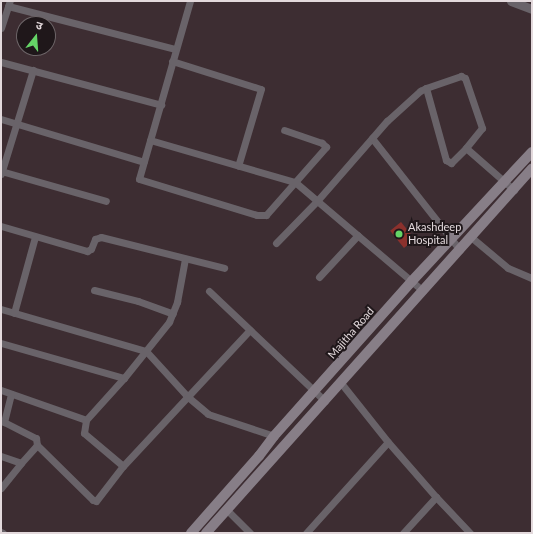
<!DOCTYPE html>
<html>
<head>
<meta charset="utf-8">
<style>
	body { margin:0 }
	#map { position:relative; width:533px; height:534px; overflow:hidden; background:#3d2d32; font-family:Lato,"Noto Sans Devanagari",sans-serif }
	div>[style] { position:absolute }
	[style*='--x'] { left:calc(var(--x)*1px); top:calc(var(--y)*1px); width:calc(var(--w)*1px); rotate:calc(var(--a)*1deg) }
	.building>* { inset:0; background:#8b312d; transform-origin:0 0 }
	.minor>* { height:7px; margin:-3.5px; padding:0 3.5px; transform-origin:3.5px; border-radius:3.5px; background:#696369 }
	.tertiary>* { height:9px; margin:-4.5px; padding:0 4.5px; transform-origin:4.5px; border-radius:4.5px; background:#696369 }
	.secondary>* { height:10px; margin:-5px; padding:0 5px; transform-origin:5px; border-radius:5px; background:#877e87 }
	.dots>* { width:11px; height:11px; translate:-50% -50%; box-sizing:border-box; border:2px solid #1f171a; border-radius:50% }
	span { translate:-50% -50%; white-space:nowrap; text-align:center; line-height:1.15; -webkit-text-stroke:4px #1f171a; paint-order:stroke }
	.poi-label { font-size:11px; color:#e3d9dc }
	.left { translate:0 -50%; text-align:left }
	.street-label { font-size:11px; color:#e3d9dc }
	.frame { position:absolute; inset:0; border:2px solid #e3d9dc; pointer-events:none }
	.north { position:absolute; left:16px; top:16px; width:40px; height:40px; box-sizing:border-box; background:#1f171a; border:1px solid #6d6568; border-radius:50%; rotate:17deg; font-size:11px; font-weight:700; line-height:16px; text-align:center; color:#e3d9dc }
	.north::after { content:''; display:block; margin:auto; width:14px; height:18px; background:#65d467; clip-path:polygon(50% 0,100% 100%,50% 72%,0 100%) }
</style>
</head>
<body>
<div id="map">
	<div class="building">
		<div style="left:401px;top:222px;width:22px;height:14px;rotate:51deg"></div>
	</div>
	<div class="minor">
		<div style="--x:190;--y:1;--w:185;--a:106"></div>
		<div style="--x:139;--y:179;--w:123;--a:17"></div>
		<div style="--x:257;--y:215;--w:9;--a:0"></div>
		<div style="--x:266;--y:215;--w:91;--a:-48.6"></div>
		<div style="--x:326;--y:147;--w:6;--a:-135"></div>
		<div style="--x:322;--y:143;--w:40;--a:-161.1"></div>
		<div style="--x:8;--y:6;--w:172;--a:14.4"></div>
		<div style="--x:1;--y:28;--w:28;--a:-72"></div>
		<div style="--x:172;--y:61;--w:93;--a:17.5"></div>
		<div style="--x:261;--y:89;--w:80;--a:106.6"></div>
		<div style="--x:1;--y:62;--w:166;--a:15"></div>
		<div style="--x:426;--y:88;--w:37;--a:-19"></div>
		<div style="--x:461;--y:76;--w:4;--a:27"></div>
		<div style="--x:465;--y:78;--w:53;--a:71.2"></div>
		<div style="--x:482;--y:128;--w:26;--a:129"></div>
		<div style="--x:1;--y:119;--w:149;--a:16.7"></div>
		<div style="--x:150;--y:140;--w:151;--a:16.2"></div>
		<div style="--x:295;--y:182;--w:168;--a:40.4"></div>
		<div style="--x:1;--y:171;--w:109;--a:15.9"></div>
		<div style="--x:1;--y:174;--w:109;--a:-72.9"></div>
		<div style="--x:1;--y:226;--w:90;--a:16.2"></div>
		<div style="--x:87;--y:251;--w:4;--a:-27"></div>
		<div style="--x:91;--y:249;--w:11;--a:-68"></div>
		<div style="--x:95;--y:239;--w:6;--a:-18"></div>
		<div style="--x:101;--y:237;--w:127;--a:14.1"></div>
		<div style="--x:471;--y:237;--w:48;--a:40"></div>
		<div style="--x:508;--y:268;--w:26;--a:23"></div>
		<div style="--x:276;--y:243;--w:59;--a:-45.7"></div>
		<div style="--x:317;--y:201;--w:84;--a:-48.9"></div>
		<div style="--x:460;--y:250;--w:142;--a:-128.2"></div>
		<div style="--x:372;--y:138;--w:23;--a:-49"></div>
		<div style="--x:387;--y:121;--w:45;--a:-42.3"></div>
		<div style="--x:420;--y:91;--w:7;--a:-27"></div>
		<div style="--x:426;--y:88;--w:75;--a:74.5"></div>
		<div style="--x:446;--y:160;--w:6;--a:31"></div>
		<div style="--x:451;--y:163;--w:21;--a:-45"></div>
		<div style="--x:466;--y:148;--w:64;--a:41.2"></div>
		<div style="--x:319;--y:277;--w:57;--a:-47.1"></div>
		<div style="--x:94;--y:290;--w:45;--a:14"></div>
		<div style="--x:138;--y:301;--w:37;--a:20"></div>
		<div style="--x:209;--y:291;--w:160;--a:43.5"></div>
		<div style="--x:1;--y:309;--w:151;--a:16.2"></div>
		<div style="--x:146;--y:351;--w:62;--a:47.6"></div>
		<div style="--x:188;--y:397;--w:26;--a:40"></div>
		<div style="--x:208;--y:414;--w:70;--a:18.4"></div>
		<div style="--x:14;--y:313;--w:79;--a:-74.6"></div>
		<div style="--x:1;--y:343;--w:128;--a:15.9"></div>
		<div style="--x:341;--y:383;--w:75;--a:51.5"></div>
		<div style="--x:388;--y:442;--w:73;--a:48.9"></div>
		<div style="--x:436;--y:497;--w:50;--a:46.6"></div>
		<div style="--x:1;--y:390;--w:90;--a:19.4"></div>
		<div style="--x:86;--y:420;--w:57;--a:-47.9"></div>
		<div style="--x:124;--y:378;--w:72;--a:-51.2"></div>
		<div style="--x:169;--y:322;--w:22;--a:-68"></div>
		<div style="--x:177;--y:302;--w:44;--a:-79.5"></div>
		<div style="--x:11;--y:394;--w:29;--a:104"></div>
		<div style="--x:4;--y:422;--w:36;--a:27"></div>
		<div style="--x:36;--y:438;--w:7;--a:82"></div>
		<div style="--x:37;--y:445;--w:78;--a:44.5"></div>
		<div style="--x:93;--y:500;--w:3;--a:18"></div>
		<div style="--x:96;--y:501;--w:44;--a:-52.4"></div>
		<div style="--x:123;--y:466;--w:51;--a:-139.8"></div>
		<div style="--x:84;--y:433;--w:13;--a:-81"></div>
		<div style="--x:1;--y:456;--w:21;--a:19"></div>
		<div style="--x:21;--y:463;--w:24;--a:-48"></div>
		<div style="--x:123;--y:466;--w:186;--a:-47"></div>
		<div style="--x:1;--y:488;--w:32;--a:-51"></div>
		<div style="--x:227;--y:510;--w:33;--a:45"></div>
		<div style="--x:1;--y:532;--w:2;--a:27"></div>
		<div style="--x:306;--y:533;--w:122;--a:-48"></div>
		<div style="--x:403;--y:533;--w:49;--a:-47.5"></div>
	</div>
	<div class="tertiary">
		<div style="--x:511;--y:1;--w:22;--a:21"></div>
	</div>
	<div class="secondary">
		<div style="--x:191;--y:533;--w:103;--a:-48.6"></div>
		<div style="--x:259;--y:456;--w:25;--a:-53"></div>
		<div style="--x:274;--y:436;--w:208;--a:-48.3"></div>
		<div style="--x:412;--y:281;--w:176;--a:-47.1"></div>
		<div style="--x:206;--y:533;--w:489;--a:-48.2"></div>
	</div>
	<div class="dots">
		<div style="left:399px;top:234px;background:#65d467"></div>
	</div>
	<div class="poi-label">
		<span class="left" style="left:408px;top:234px">Akashdeep<br>Hospital</span>
	</div>
	<div class="street-label">
		<span style="left:351px;top:333px;rotate:-49deg">Majitha Road</span>
	</div>
	<div class="frame"></div>
	<div class="north">उ</div>
</div>
</body>
</html>
